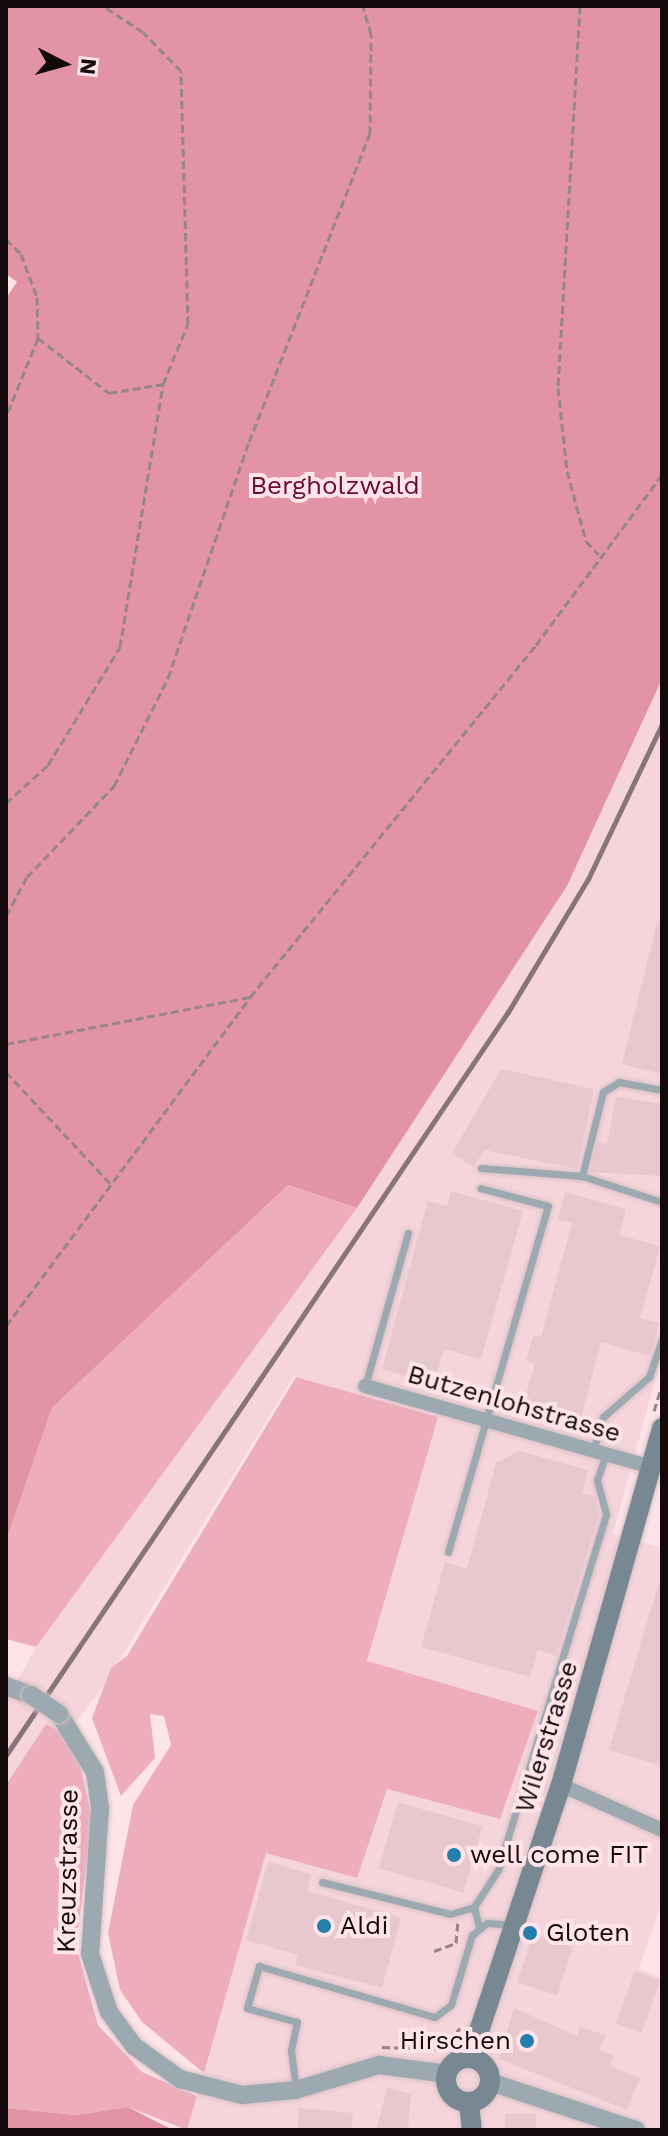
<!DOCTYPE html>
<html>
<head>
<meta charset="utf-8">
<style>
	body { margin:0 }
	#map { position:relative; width:668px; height:2136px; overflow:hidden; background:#fee4e9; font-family:"Work Sans",sans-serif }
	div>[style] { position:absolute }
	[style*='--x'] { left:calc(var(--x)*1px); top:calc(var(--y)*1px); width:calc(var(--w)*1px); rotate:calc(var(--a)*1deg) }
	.built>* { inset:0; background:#f5d5db }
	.green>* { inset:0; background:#edadbb }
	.forest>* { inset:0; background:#e294a5 }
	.building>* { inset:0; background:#e7c8ce; transform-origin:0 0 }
	.path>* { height:3px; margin-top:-1.5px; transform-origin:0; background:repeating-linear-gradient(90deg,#988589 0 8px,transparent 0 12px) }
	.roads { filter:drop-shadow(0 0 2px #d8c1c5) drop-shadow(0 0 2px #d8c1c5) }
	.service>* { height:7px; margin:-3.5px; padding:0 3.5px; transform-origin:3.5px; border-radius:3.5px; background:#9da9b0 }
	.minor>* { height:14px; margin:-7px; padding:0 7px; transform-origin:7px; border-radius:7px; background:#9da9b0 }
	.tertiary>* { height:18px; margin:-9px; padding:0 9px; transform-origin:9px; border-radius:9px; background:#9da9b0 }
	.secondary>* { height:20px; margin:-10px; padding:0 10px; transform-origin:10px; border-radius:10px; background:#778892 }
	.secondary>.ring { margin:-10px; padding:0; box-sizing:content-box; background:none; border:20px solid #778892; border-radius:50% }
	.rail>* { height:5px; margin:-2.5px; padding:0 2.5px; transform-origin:2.5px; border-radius:2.5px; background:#877579 }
	.bridges { filter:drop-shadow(0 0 2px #d8c1c5) drop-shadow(0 0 2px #d8c1c5) }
	.tertiary-bridge>* { height:18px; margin:-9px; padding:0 9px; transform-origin:9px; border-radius:9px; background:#9da9b0 }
	.dots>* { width:22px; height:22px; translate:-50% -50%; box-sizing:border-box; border:4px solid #fee4e9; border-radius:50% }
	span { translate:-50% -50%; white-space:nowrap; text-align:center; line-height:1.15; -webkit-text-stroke:8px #fee4e9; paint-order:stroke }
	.park-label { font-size:26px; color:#680b2f }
	.street-label { font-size:26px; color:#13090b }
	.poi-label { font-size:26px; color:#13090b }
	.left { translate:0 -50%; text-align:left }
	.right { translate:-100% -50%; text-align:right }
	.frame { position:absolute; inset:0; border:8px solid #13090b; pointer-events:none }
	.north { position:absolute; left:24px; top:24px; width:80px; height:80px; -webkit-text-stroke:6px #fee4e9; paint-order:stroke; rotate:96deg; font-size:22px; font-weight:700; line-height:32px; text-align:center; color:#13090b }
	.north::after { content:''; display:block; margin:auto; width:28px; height:36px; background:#13090b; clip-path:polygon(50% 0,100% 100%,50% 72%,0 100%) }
</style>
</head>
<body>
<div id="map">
	<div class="built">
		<div style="clip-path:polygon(662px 679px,662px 1355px,613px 1534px,662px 1548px,662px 1902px,639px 1969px,662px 1978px,662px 2130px,187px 2130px,266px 1853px,387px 1789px,500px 1819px,538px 1711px,367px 1662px,437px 1417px,294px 1376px,103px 1687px,6px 1810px,6px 1701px,36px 1647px,357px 1208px,567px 886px)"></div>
	</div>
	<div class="green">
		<div style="clip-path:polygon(288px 1185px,357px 1208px,36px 1647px,6px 1639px,6px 1541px,52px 1408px)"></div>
		<div style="clip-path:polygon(296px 1377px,438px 1417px,367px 1661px,538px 1711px,500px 1819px,387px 1789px,357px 1878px,266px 1853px,204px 2073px,142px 2022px,120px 1990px,108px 1933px,133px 1805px,171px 1745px,164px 1716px,150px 1714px,155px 1758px,121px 1796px,92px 1718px,111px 1668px,127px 1656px)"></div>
		<div style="clip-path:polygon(46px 1724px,63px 1733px,80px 1764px,92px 1819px,76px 1946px,98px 2025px,142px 2072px,197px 2096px,187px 2130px,128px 2107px,76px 2115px,6px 2108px,6px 1785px)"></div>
	</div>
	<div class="forest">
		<div style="clip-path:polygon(6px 6px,662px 6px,662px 679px,567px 886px,357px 1208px,288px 1185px,52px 1408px,6px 1541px,6px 298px,17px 282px,6px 274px)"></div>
		<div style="clip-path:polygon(128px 2107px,173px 2130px,6px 2130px,6px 2108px,76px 2115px)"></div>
	</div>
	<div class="building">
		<div style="clip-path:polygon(657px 922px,662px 923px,662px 1074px,622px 1064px)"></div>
		<div style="clip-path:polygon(501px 1069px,594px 1089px,577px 1169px,485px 1150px,473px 1167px,452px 1153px)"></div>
		<div style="clip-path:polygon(616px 1096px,662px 1104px,662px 1176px,590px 1172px,597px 1142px,607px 1144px)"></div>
		<div style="clip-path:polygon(451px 1191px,523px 1211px,481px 1359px,444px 1349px,434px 1384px,382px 1369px,428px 1201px,447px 1206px)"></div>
		<div style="clip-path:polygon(565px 1192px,626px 1209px,619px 1235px,660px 1246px,640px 1318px,659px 1323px,650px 1356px,601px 1342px,578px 1428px,521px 1412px,535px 1363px,526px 1361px,533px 1335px,541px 1337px,572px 1223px,558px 1220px)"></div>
		<div style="clip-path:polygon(519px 1451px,588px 1470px,582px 1493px,595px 1497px,599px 1514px,556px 1656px,538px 1650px,530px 1677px,421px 1647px,445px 1562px,467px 1569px,496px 1463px)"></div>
		<div style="clip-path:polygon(659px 1582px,662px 1582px,662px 1766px,609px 1750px)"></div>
		<div style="left:398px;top:1802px;width:88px;height:69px;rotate:16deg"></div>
		<div style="clip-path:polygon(268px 1862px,311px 1874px,307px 1891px,401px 1918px,382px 1988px,295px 1965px,298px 1955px,246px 1940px)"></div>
		<div style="left:533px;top:1934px;width:42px;height:51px;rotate:18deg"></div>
		<div style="left:635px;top:1971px;width:27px;height:56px;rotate:20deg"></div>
		<div style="clip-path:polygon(514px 2008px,577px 2036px,580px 2027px,606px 2035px,599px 2050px,614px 2056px,610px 2066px,640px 2078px,627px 2110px,499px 2059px)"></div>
		<div style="clip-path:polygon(387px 2088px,411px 2094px,408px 2130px,376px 2130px)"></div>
		<div style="clip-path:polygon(299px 2108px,353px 2113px,351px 2130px,297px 2130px)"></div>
		<div style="left:536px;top:2114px;width:16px;height:31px;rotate:90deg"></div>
	</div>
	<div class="path">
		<div style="--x:580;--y:6;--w:383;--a:93.3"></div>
		<div style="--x:558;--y:388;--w:83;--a:83.8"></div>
		<div style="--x:567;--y:471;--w:73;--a:74.8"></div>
		<div style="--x:586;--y:541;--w:18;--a:47"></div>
		<div style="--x:6;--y:239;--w:21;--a:45"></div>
		<div style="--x:21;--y:254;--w:46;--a:69.6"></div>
		<div style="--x:37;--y:297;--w:41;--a:88.6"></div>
		<div style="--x:38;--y:338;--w:85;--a:112.1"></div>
		<div style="--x:38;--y:338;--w:90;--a:37.8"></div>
		<div style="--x:109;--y:393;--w:55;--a:-9.5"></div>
		<div style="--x:6;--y:803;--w:57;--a:-42.1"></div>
		<div style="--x:48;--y:765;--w:138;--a:-58.6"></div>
		<div style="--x:120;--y:647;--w:266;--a:-80.7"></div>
		<div style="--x:163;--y:384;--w:65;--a:-67.4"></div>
		<div style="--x:188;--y:324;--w:253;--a:-91.6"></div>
		<div style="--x:181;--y:71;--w:54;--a:-134.3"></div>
		<div style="--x:143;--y:32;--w:48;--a:-147"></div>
		<div style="--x:6;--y:916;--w:44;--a:-61.7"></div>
		<div style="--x:27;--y:877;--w:126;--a:-46.3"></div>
		<div style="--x:114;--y:786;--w:121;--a:-63.4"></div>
		<div style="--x:168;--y:678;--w:250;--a:-71.1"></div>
		<div style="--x:249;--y:442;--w:331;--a:-68.6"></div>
		<div style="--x:370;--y:134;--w:100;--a:-89.4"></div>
		<div style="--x:371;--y:34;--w:29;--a:-106"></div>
		<div style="--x:6;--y:1044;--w:248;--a:-10.9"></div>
		<div style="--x:6;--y:1072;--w:152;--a:46.9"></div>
		<div style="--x:6;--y:1326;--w:410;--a:-53.4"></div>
		<div style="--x:250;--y:997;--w:454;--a:-50.9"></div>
		<div style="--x:536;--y:645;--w:212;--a:-53.5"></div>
		<div style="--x:654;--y:1411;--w:28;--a:-73"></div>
		<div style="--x:434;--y:1951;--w:23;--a:-20"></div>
		<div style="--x:456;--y:1943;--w:21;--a:-85"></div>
		<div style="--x:382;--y:2047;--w:58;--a:2"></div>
		<div style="--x:440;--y:2049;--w:29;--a:-46"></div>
	</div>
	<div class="roads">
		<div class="service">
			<div style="--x:662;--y:1090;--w:44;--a:-169.5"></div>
			<div style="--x:619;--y:1082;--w:19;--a:148"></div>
			<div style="--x:603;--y:1092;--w:87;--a:104"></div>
			<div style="--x:582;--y:1176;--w:84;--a:18"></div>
			<div style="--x:481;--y:1168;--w:101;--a:4.5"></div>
			<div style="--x:365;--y:1386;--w:159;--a:-74.3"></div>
			<div style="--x:593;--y:1451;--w:35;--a:-74"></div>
			<div style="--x:603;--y:1417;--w:61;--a:-41"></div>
			<div style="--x:649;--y:1377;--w:39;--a:-71"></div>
			<div style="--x:448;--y:1552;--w:360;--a:-73.9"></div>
			<div style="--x:548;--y:1206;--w:70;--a:-165.2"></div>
			<div style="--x:322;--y:1882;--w:132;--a:14"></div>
			<div style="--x:450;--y:1914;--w:25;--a:-16"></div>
			<div style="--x:479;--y:1927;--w:21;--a:-104"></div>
			<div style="--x:474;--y:1907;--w:44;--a:-57"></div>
			<div style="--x:498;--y:1870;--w:372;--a:-73.1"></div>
			<div style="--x:606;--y:1514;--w:35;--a:-105"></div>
			<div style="--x:597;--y:1480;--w:28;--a:-71"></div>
			<div style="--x:296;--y:2090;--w:40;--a:-97.1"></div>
			<div style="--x:291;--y:2050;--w:29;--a:-78"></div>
			<div style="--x:297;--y:2022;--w:52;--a:-164.4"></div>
			<div style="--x:247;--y:2008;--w:44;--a:-74.1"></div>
			<div style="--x:259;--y:1966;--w:183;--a:16.2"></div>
			<div style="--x:435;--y:2017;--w:20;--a:-37"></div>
			<div style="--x:451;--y:2005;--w:73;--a:-73.3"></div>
			<div style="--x:472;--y:1935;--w:19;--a:-39"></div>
			<div style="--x:487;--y:1923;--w:26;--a:4"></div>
		</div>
		<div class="minor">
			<div style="--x:365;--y:1386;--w:297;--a:15.8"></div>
			<div style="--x:561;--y:1785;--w:111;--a:24"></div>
		</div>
		<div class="tertiary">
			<div style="--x:6;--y:1686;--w:27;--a:20"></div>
			<div style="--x:59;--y:1714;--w:68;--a:58.2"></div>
			<div style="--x:95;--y:1772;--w:37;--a:82"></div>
			<div style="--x:100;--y:1809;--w:145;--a:93.9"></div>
			<div style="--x:90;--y:1954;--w:61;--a:71.9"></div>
			<div style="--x:109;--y:2012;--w:42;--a:53.7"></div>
			<div style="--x:134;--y:2046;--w:57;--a:35.7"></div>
			<div style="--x:180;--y:2079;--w:64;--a:14.5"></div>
			<div style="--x:242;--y:2095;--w:54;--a:-5.3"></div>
			<div style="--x:296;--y:2090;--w:87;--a:-16.8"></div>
			<div style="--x:379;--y:2065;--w:69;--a:7.5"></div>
			<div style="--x:490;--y:2082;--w:154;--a:18.2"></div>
		</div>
		<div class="secondary">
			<div class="ring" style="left:446px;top:2058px;width:24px;height:24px"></div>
			<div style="--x:470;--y:2058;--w:288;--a:-71.6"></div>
			<div style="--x:561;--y:1785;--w:371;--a:-74.2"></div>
			<div style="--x:469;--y:2103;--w:27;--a:84"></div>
		</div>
	</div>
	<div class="rail">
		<div style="--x:6;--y:1755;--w:897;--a:-55.96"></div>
		<div style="--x:508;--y:1012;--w:155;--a:-59"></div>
		<div style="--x:588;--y:879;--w:172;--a:-64.5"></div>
	</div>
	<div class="bridges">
		<div class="tertiary-bridge">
			<div style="--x:31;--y:1695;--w:34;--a:34"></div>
		</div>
	</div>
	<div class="dots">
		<div style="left:454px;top:1855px;background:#247fad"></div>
		<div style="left:324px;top:1926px;background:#247fad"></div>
		<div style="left:530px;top:1933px;background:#247fad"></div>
		<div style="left:527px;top:2041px;background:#247fad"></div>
	</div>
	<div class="park-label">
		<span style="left:335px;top:486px">Bergholzwald</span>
	</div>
	<div class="street-label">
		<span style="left:514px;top:1404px;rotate:16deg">Butzenlohstrasse</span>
		<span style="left:547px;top:1737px;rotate:-73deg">Wilerstrasse</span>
		<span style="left:68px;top:1871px;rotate:-89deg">Kreuzstrasse</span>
	</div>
	<div class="poi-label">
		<span class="left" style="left:470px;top:1855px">well come FIT</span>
		<span class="left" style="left:340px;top:1926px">Aldi</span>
		<span class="left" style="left:546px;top:1933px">Gloten</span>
		<span class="right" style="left:511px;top:2041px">Hirschen</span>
	</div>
	<div class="frame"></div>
	<div class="north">N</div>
</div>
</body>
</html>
